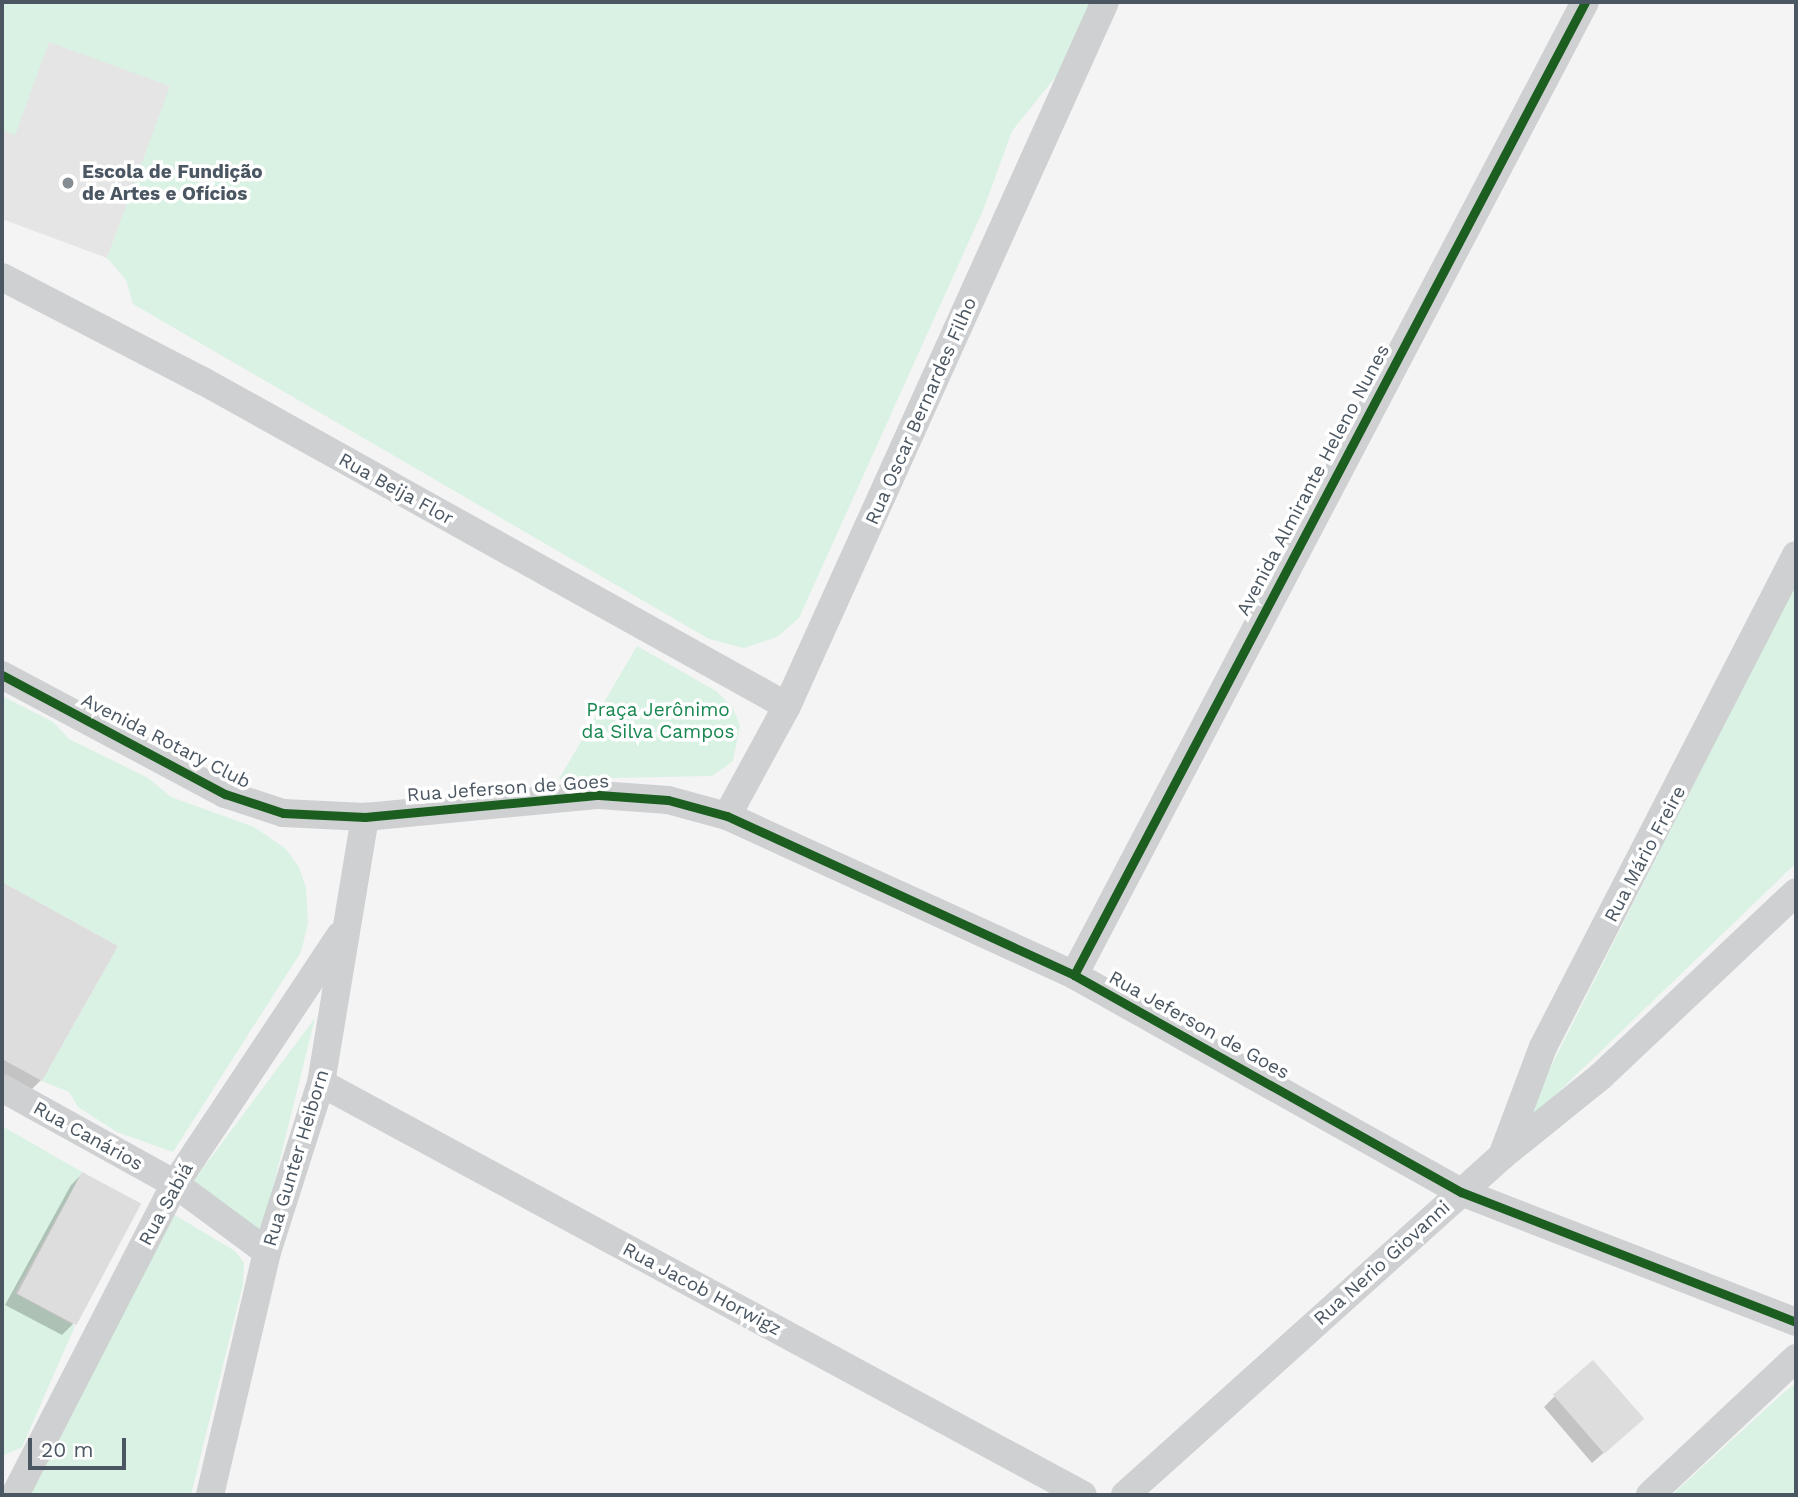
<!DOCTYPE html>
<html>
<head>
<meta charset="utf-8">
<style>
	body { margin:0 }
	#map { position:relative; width:1798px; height:1497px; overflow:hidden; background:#f4f4f4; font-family:"Work Sans",sans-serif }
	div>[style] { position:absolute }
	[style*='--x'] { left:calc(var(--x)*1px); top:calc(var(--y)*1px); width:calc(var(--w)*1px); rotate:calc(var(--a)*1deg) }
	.education>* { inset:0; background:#e6e5e6 }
	.green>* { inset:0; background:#d9f2e3 }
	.shadow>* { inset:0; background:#0003 }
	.building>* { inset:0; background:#ddddde; transform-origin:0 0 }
	.minor>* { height:28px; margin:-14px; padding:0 14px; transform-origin:14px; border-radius:14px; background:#ced0d2 }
	.cycleway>* { height:9px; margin:-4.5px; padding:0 4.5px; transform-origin:4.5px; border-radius:4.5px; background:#1b5e20 }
	.dots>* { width:19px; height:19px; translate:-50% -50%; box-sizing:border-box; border:4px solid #fff; border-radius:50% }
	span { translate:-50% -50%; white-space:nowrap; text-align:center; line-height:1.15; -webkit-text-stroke:7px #fff; paint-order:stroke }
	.poi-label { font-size:19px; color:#4a5661; font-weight:700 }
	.left { translate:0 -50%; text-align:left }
	.street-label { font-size:19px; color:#4a5661 }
	.park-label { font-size:19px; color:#17864f }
	.frame { position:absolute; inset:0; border:4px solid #4a5661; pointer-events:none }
	.scale { position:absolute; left:28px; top:1438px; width:98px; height:32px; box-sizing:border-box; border:4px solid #4a5661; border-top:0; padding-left:9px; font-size:21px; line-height:24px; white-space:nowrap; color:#4a5661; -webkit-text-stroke:5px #fff; paint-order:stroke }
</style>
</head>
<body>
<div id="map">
	<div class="education">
		<div style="clip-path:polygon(49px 41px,171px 86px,107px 258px,2px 219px,2px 130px,15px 134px)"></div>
	</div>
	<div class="green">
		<div style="clip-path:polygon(2px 2px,1092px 2px,1057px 75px,1012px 131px,984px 208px,799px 618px,777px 637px,744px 648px,709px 639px,133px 304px,126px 280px,107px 258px,170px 86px,49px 42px,15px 135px,2px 130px)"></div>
		<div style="clip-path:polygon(1796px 582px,1796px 863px,1519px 1130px,1792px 589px)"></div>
		<div style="clip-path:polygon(637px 646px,716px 691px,732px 707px,740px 725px,733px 761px,712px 776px,559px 779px)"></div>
		<div style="clip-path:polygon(2px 696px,53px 722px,69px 739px,148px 778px,171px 797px,254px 827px,285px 848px,299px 867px,306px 888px,308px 923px,301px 952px,173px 1152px,117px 1132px,78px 1107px,69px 1092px,42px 1081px,118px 946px,2px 882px)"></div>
		<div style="clip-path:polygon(315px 1018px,262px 1232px,192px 1183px)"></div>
		<div style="clip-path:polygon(2px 1126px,82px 1172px,15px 1293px,75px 1326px,22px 1447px,2px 1456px)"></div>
		<div style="clip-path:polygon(173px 1214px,235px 1251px,244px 1263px,243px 1284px,191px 1495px,25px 1495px)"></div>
		<div style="clip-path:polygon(1796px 1383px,1796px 1495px,1672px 1495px,1781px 1395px)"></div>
	</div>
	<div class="shadow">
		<div style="clip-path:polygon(2px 883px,116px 946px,41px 1080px,30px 1091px,2px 1075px)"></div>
		<div style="clip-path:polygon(82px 1174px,73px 1324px,62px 1335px,5px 1305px,71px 1185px)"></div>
		<div style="clip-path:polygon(1555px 1396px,1631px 1429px,1592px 1463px,1544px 1407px)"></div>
	</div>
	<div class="building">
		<div style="clip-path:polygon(2px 882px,118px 946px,42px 1081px,2px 1059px)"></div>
		<div style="left:82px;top:1172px;width:67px;height:138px;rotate:28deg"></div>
		<div style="left:1593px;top:1360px;width:78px;height:53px;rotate:49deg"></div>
	</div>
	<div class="minor">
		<div style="--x:2;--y:277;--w:226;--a:27.4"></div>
		<div style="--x:203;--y:381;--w:668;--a:29.1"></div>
		<div style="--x:2;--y:675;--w:253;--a:28.1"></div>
		<div style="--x:225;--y:794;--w:61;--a:18.1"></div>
		<div style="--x:283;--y:813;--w:82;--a:2.8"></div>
		<div style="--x:365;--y:817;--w:235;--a:-5.4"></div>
		<div style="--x:599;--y:795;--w:69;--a:4.1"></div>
		<div style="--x:668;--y:800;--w:61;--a:15.2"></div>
		<div style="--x:727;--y:816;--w:382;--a:24.6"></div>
		<div style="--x:1074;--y:975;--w:444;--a:29.3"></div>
		<div style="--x:1461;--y:1192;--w:359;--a:21.2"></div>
		<div style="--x:727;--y:816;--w:125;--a:-61.4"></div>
		<div style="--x:787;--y:706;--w:772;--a:-65.69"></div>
		<div style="--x:1074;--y:975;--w:1099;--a:-62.29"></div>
		<div style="--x:321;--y:1083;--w:866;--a:28.4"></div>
		<div style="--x:2;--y:1088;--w:198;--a:29"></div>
		<div style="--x:175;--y:1184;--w:114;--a:36.5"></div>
		<div style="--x:1502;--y:1156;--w:116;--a:-69.4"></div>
		<div style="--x:1543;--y:1047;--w:553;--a:-62.79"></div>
		<div style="--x:15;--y:1495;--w:350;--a:-62.8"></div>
		<div style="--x:175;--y:1184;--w:298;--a:-56.4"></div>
		<div style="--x:210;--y:1495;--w:250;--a:-76.8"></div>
		<div style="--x:267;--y:1252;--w:177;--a:-72.3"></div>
		<div style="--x:321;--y:1083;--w:270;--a:-80.6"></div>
		<div style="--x:1125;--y:1495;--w:507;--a:-41.96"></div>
		<div style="--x:1502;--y:1156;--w:127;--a:-38.9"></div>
		<div style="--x:1601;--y:1076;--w:268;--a:-43.3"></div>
		<div style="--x:1650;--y:1495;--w:200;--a:-43.2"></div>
	</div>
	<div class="cycleway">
		<div style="--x:2;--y:675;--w:253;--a:28.1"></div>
		<div style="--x:225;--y:794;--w:61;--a:18.1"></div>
		<div style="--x:283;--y:813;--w:82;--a:2.8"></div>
		<div style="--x:365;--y:817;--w:235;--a:-5.4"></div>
		<div style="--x:599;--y:795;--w:69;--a:4.1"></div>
		<div style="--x:668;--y:800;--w:61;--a:15.2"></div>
		<div style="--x:727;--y:816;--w:382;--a:24.6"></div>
		<div style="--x:1074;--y:975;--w:444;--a:29.3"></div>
		<div style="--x:1461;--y:1192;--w:359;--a:21.2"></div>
		<div style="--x:1074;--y:975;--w:1099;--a:-62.29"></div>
	</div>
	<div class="dots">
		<div style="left:68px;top:183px;background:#868d94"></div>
	</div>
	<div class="poi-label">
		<span class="left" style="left:82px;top:183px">Escola de Fundição<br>de Artes e Ofícios</span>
	</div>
	<div class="street-label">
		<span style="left:921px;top:411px;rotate:-66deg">Rua Oscar Bernardes Filho</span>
		<span style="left:1313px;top:480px;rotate:-62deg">Avenida Almirante Heleno Nunes</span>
		<span style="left:396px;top:489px;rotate:29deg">Rua Beija Flor</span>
		<span style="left:166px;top:741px;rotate:27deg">Avenida Rotary Club</span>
		<span style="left:508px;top:788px;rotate:-4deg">Rua Jeferson de Goes</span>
		<span style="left:1645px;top:854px;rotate:-62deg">Rua Mário Freire</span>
		<span style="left:1199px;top:1025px;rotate:29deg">Rua Jeferson de Goes</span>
		<span style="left:88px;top:1136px;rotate:29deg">Rua Canários</span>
		<span style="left:296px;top:1158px;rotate:-73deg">Rua Gunter Heiborn</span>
		<span style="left:166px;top:1204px;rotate:-61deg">Rua Sabiá</span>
		<span style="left:1382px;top:1263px;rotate:-42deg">Rua Nerio Giovanni</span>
		<span style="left:702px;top:1289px;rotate:28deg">Rua Jacob Horwigz</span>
	</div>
	<div class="park-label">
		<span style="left:658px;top:721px">Praça Jerônimo<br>da Silva Campos</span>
	</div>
	<div class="frame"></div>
	<div class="scale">20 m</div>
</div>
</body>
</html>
